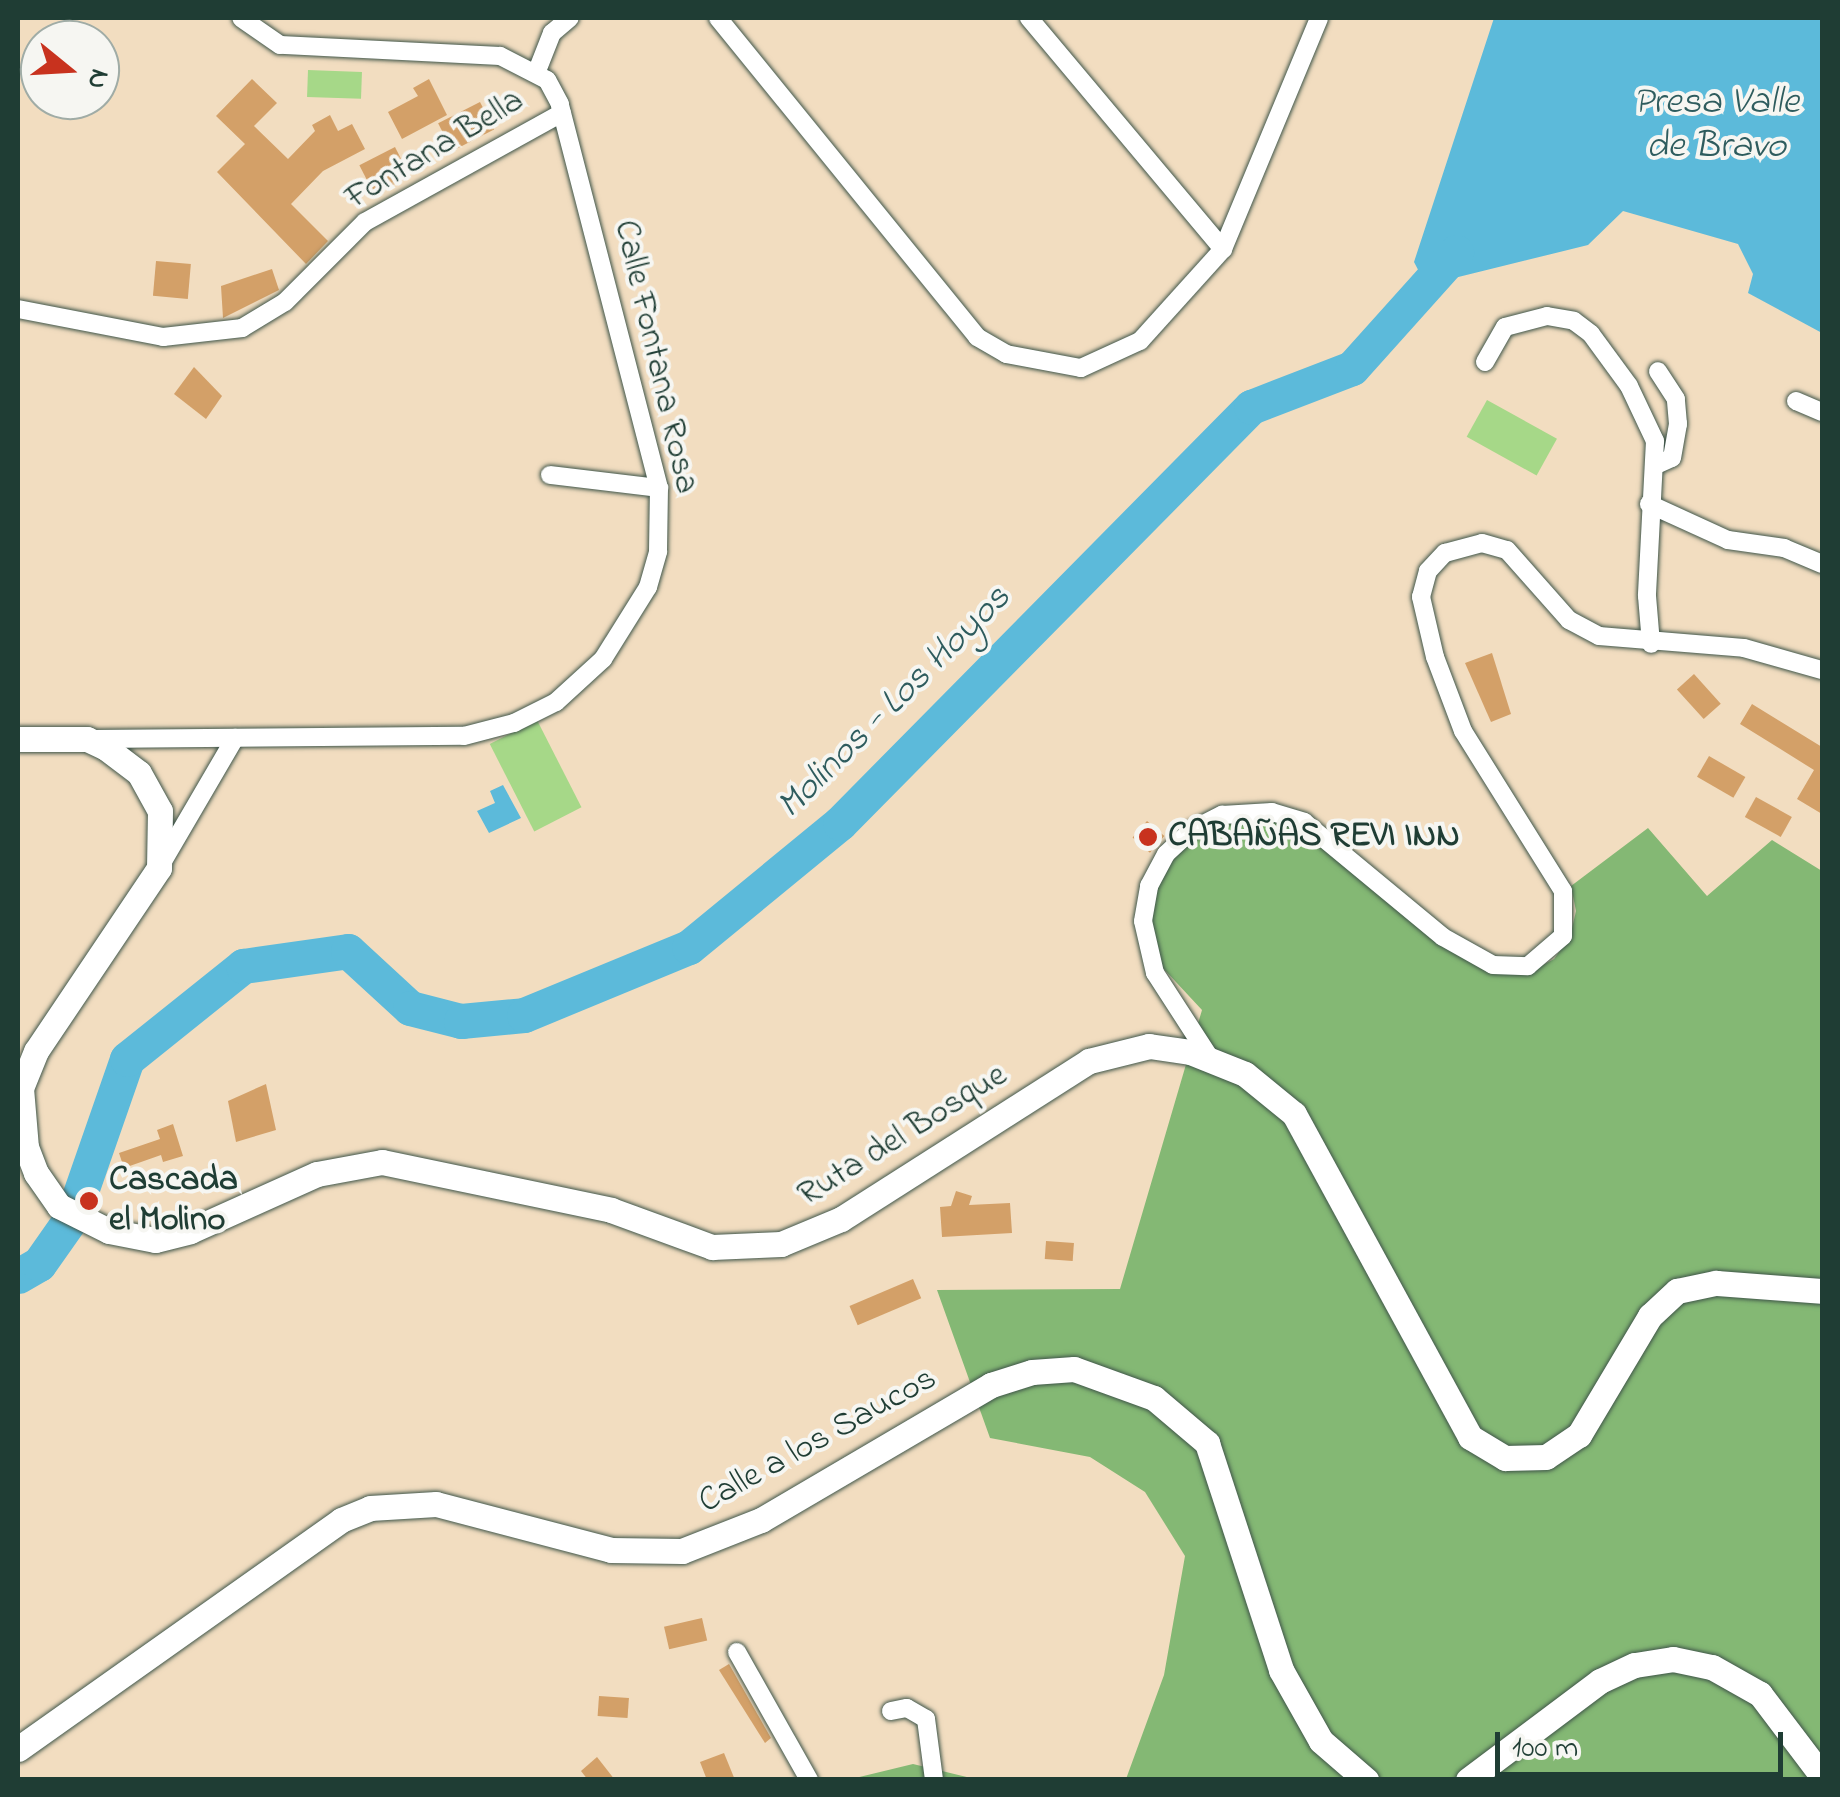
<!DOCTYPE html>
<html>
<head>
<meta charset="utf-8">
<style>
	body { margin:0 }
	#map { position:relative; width:1840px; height:1797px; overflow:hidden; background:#f2ddc0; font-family:"Indie Flower",sans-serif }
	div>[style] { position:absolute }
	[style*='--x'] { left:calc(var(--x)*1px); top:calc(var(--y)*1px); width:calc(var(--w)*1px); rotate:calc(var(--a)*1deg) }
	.green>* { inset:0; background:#a6d888; transform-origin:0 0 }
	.forest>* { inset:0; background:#84b874 }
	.water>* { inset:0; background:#5cbada }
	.river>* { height:35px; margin:-17.5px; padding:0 17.5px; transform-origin:17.5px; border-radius:17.5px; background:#5cbada }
	.building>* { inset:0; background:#d3a068; transform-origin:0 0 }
	.roads { filter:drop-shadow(0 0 2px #3f5549) drop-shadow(0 0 2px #3f5549) }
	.street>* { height:18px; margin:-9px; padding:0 9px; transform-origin:9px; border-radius:9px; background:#fff }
	.secondary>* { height:25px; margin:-12.5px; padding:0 12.5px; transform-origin:12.5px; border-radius:12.5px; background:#fff }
	.dots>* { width:28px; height:28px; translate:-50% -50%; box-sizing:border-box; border:5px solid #f6f6f2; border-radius:50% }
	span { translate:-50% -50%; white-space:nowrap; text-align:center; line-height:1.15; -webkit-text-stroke:8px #f6f6f2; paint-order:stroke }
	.street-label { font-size:35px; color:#1f3d34 }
	.poi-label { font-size:35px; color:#1f3d34; font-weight:700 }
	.left { translate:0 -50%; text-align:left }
	.water-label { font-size:38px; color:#2e5c5e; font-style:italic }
	.frame { position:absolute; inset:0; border:20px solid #1f3d34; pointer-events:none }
	.north { position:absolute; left:20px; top:20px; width:100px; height:100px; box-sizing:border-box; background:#f6f6f2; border:2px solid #a0aca6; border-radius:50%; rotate:108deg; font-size:28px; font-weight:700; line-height:40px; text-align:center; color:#1f3d34 }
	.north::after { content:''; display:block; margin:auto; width:35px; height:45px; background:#c8321e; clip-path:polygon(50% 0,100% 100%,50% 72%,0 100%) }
	.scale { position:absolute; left:1495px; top:1732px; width:288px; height:45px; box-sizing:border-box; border:5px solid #1f3d34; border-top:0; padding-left:12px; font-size:30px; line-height:35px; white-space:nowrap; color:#1f3d34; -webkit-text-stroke:8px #f6f6f2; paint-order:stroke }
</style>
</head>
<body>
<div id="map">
	<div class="green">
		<div style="left:308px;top:70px;width:54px;height:27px;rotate:2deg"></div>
		<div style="left:1487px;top:400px;width:80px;height:42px;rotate:29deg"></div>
		<div style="left:537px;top:720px;width:98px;height:53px;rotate:63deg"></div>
	</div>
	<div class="forest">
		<div style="clip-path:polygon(1255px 816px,1300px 827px,1437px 942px,1530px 972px,1554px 959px,1570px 937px,1576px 911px,1571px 886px,1648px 828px,1707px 896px,1772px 840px,1822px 871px,1822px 1779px,1126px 1779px,1164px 1675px,1185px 1556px,1145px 1492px,1090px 1457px,990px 1438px,937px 1290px,1120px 1289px,1202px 1010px,1162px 967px,1151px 919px,1157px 886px,1172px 857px,1210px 827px)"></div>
		<div style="clip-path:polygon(913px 1764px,975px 1779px,847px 1780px)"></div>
	</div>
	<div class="water">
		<div style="clip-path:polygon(1494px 18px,1822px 18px,1822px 333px,1748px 293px,1753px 274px,1738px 244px,1623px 211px,1588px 245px,1426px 285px,1414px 262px)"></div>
		<div style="clip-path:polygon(503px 785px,521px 818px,489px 833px,477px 811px,495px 803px,490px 791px)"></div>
	</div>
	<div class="river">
		<div style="--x:18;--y:1276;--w:24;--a:-30"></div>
		<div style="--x:39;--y:1264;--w:57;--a:-54.9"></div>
		<div style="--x:72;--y:1217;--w:167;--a:-70.8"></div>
		<div style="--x:127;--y:1059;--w:149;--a:-38.7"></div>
		<div style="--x:243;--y:966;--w:106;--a:-8.1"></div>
		<div style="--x:348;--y:951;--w:84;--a:42.6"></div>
		<div style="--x:410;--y:1008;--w:53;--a:14.3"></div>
		<div style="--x:461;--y:1021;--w:63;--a:-5.4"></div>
		<div style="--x:524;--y:1015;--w:178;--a:-22.4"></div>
		<div style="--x:689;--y:947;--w:195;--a:-39.4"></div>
		<div style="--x:840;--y:823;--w:585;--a:-45.35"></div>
		<div style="--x:1251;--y:407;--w:108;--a:-21.1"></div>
		<div style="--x:1352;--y:368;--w:156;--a:-48.1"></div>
	</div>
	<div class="building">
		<div style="clip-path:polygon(252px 79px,277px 103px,254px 126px,288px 159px,315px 131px,312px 125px,330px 115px,338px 131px,352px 124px,365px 149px,323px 171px,291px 204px,328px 241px,306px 264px,217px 172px,245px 144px,216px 116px)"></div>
		<div style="clip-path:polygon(429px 79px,447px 115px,402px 139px,388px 112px,418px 96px,413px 88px)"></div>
		<div style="left:480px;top:102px;width:31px;height:47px;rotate:63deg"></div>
		<div style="left:395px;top:147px;width:33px;height:40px;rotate:63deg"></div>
		<div style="left:156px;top:261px;width:35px;height:35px;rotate:5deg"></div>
		<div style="clip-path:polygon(272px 269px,279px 290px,223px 318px,221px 286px)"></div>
		<div style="clip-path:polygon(194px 367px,222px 396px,206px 419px,174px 394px)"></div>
		<div style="clip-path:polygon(1492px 653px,1511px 714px,1491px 722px,1465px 663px)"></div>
		<div style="left:1694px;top:674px;width:40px;height:23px;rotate:48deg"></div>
		<div style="clip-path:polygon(1752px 704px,1822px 747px,1822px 814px,1797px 799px,1814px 770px,1740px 724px)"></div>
		<div style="left:1709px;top:756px;width:42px;height:24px;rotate:30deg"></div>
		<div style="left:1756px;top:797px;width:41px;height:23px;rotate:29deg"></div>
		<div style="left:1147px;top:821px;width:23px;height:22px;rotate:41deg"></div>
		<div style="clip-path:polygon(266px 1084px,276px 1130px,236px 1142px,228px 1101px)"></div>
		<div style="clip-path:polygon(173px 1124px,183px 1156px,163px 1162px,161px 1155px,124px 1168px,119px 1153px,160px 1139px,157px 1130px)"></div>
		<div style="clip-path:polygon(956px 1191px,972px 1196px,969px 1205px,1010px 1203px,1012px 1233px,942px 1237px,940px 1207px,951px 1206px)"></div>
		<div style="left:1046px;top:1241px;width:28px;height:18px;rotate:4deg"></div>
		<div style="left:913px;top:1279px;width:21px;height:69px;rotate:67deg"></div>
		<div style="left:702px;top:1618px;width:23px;height:39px;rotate:77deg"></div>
		<div style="clip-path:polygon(729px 1664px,771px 1738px,765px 1743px,719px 1670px)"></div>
		<div style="left:599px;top:1696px;width:30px;height:20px;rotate:4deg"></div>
		<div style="clip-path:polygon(724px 1753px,735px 1780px,707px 1780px,700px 1762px)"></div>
		<div style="clip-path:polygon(597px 1757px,615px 1780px,588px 1780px,581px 1771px)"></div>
	</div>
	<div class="roads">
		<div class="street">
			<div style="--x:718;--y:18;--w:411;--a:50.9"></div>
			<div style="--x:977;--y:337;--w:34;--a:30"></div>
			<div style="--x:1006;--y:354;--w:76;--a:10.6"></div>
			<div style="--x:1081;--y:368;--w:65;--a:-24.6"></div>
			<div style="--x:1140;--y:341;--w:124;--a:-47.9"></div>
			<div style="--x:1223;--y:249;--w:250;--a:-67.4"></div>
			<div style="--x:1029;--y:18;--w:302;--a:50"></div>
			<div style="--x:537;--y:71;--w:41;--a:-68.5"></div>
			<div style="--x:552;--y:33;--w:23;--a:-40"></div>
			<div style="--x:18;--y:309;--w:148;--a:10.9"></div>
			<div style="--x:163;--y:337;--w:80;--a:-6.5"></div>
			<div style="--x:242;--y:328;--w:50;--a:-31.2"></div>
			<div style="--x:285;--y:302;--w:113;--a:-45"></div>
			<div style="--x:365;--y:222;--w:225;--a:-29"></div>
			<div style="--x:1485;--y:362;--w:40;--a:-60.3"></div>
			<div style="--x:1505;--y:327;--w:43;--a:-14.7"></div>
			<div style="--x:1547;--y:316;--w:27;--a:10"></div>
			<div style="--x:1574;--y:321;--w:21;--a:37"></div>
			<div style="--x:1591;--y:334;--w:64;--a:53.8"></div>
			<div style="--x:1629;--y:386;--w:61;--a:64.7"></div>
			<div style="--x:1655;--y:441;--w:155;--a:93"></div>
			<div style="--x:1647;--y:596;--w:48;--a:85.2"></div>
			<div style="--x:1796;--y:401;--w:28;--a:23"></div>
			<div style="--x:1656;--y:465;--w:17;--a:-24"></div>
			<div style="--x:1672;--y:458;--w:35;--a:-80"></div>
			<div style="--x:1678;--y:424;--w:25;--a:-95"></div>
			<div style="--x:1676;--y:399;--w:33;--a:-123"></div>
			<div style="--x:550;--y:475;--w:110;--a:6.8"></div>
			<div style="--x:1649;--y:504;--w:87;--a:24.5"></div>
			<div style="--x:1728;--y:540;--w:57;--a:8.1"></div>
			<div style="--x:1784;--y:548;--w:41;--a:22.8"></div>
			<div style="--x:93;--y:739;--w:371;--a:-0.5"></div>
			<div style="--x:464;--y:736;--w:52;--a:-14.6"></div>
			<div style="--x:514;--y:723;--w:47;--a:-26.6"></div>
			<div style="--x:556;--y:702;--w:64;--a:-42.5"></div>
			<div style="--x:603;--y:659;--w:85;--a:-58"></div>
			<div style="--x:648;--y:587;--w:37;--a:-74"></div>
			<div style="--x:658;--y:551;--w:63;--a:-89.1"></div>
			<div style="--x:659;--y:488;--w:397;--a:-104.5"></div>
			<div style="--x:560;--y:104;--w:27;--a:-118"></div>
			<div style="--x:547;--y:80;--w:53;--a:-152.9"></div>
			<div style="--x:500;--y:56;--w:220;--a:-177.1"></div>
			<div style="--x:280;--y:45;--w:47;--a:-145.3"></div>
			<div style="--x:162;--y:863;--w:145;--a:-59.7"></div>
			<div style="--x:1212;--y:1061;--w:105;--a:-122.9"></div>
			<div style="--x:1155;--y:973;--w:53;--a:-103"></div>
			<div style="--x:1143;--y:921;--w:36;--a:-80"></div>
			<div style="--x:1149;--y:886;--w:36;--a:-62"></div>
			<div style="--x:1166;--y:854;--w:35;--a:-43"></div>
			<div style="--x:1192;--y:830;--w:34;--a:-27"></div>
			<div style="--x:1222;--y:815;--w:50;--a:-3.4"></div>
			<div style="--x:1272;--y:812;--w:34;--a:17"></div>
			<div style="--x:1304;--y:822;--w:180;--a:39.6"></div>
			<div style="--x:1443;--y:937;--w:57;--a:29.2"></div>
			<div style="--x:1493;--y:965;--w:35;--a:2"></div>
			<div style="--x:1528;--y:966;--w:46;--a:-40.6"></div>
			<div style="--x:1563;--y:936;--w:45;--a:-90"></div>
			<div style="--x:1563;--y:891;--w:189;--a:-122"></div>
			<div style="--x:1463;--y:731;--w:79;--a:-110.7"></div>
			<div style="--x:1435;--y:657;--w:62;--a:-103.1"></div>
			<div style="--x:1421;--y:597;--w:27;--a:-75"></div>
			<div style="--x:1428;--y:571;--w:25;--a:-47"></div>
			<div style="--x:1445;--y:553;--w:38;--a:-15"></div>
			<div style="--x:1482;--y:543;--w:26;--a:16"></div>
			<div style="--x:1507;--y:550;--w:94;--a:48.5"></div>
			<div style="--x:1569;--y:620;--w:34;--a:28"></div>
			<div style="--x:1599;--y:636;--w:145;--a:4.7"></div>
			<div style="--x:1744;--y:648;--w:81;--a:15.8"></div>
			<div style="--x:737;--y:1652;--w:147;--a:60.6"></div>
			<div style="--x:891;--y:1711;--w:16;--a:-11"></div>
			<div style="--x:907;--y:1708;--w:22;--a:30"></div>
			<div style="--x:926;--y:1719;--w:62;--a:82.5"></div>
		</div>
		<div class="secondary">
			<div style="--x:18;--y:739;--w:69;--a:0"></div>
			<div style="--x:87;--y:739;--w:21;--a:25"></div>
			<div style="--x:106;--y:748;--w:41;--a:37.1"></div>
			<div style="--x:139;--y:773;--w:43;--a:61.1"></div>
			<div style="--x:160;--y:811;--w:57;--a:91"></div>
			<div style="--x:159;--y:868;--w:220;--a:123.9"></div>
			<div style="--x:36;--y:1051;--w:40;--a:112"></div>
			<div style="--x:21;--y:1088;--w:59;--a:85.2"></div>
			<div style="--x:26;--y:1147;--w:28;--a:69"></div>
			<div style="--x:36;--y:1173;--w:40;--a:55.1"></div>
			<div style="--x:59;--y:1206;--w:56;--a:26.6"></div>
			<div style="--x:109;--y:1231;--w:47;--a:11.1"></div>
			<div style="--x:155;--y:1240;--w:36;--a:-14"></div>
			<div style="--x:190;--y:1231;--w:139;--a:-24.2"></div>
			<div style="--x:317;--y:1174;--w:66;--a:-10.5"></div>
			<div style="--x:382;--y:1162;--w:234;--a:11.8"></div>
			<div style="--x:611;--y:1210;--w:108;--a:20.1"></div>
			<div style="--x:712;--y:1247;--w:69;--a:-2.5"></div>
			<div style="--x:781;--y:1244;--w:65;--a:-22.6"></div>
			<div style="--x:841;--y:1219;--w:294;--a:-32.5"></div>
			<div style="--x:1089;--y:1061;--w:62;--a:-14"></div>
			<div style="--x:1149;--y:1046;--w:41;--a:8.3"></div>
			<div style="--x:1190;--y:1052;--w:59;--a:21.8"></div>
			<div style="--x:1245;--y:1074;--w:63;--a:39.2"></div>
			<div style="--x:1294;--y:1114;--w:368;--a:61.4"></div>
			<div style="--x:1470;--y:1437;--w:41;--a:31"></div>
			<div style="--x:1505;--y:1458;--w:41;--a:-1.4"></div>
			<div style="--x:1546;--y:1457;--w:40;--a:-34"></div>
			<div style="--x:1579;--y:1435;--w:139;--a:-59.2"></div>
			<div style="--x:1650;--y:1316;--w:37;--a:-43"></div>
			<div style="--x:1677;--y:1291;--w:40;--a:-12"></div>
			<div style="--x:1716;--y:1283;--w:106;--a:4.3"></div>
			<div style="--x:18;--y:1749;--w:396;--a:-35.3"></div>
			<div style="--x:341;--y:1520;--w:31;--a:-22"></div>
			<div style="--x:370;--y:1508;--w:66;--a:-3.5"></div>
			<div style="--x:436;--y:1504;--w:181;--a:14.7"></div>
			<div style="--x:611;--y:1550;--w:71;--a:0.8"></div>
			<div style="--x:682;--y:1551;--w:85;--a:-21.4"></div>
			<div style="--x:761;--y:1520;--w:267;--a:-30.4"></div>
			<div style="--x:991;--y:1385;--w:43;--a:-17.6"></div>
			<div style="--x:1032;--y:1372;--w:42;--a:-4.1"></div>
			<div style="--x:1074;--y:1369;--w:85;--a:19.9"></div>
			<div style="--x:1154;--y:1398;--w:70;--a:40.3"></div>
			<div style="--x:1207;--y:1443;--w:239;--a:71.9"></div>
			<div style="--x:1281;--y:1670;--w:81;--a:60.6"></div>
			<div style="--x:1321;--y:1741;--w:60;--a:40.9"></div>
			<div style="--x:1468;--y:1780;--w:165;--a:-36.9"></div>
			<div style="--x:1600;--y:1681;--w:38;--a:-25"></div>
			<div style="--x:1635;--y:1665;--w:38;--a:-9"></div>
			<div style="--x:1673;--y:1659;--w:40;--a:12"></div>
			<div style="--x:1712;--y:1667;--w:55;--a:29.4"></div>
			<div style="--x:1760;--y:1694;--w:103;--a:52.9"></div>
		</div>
	</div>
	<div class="dots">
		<div style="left:1148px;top:837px;background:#c8321e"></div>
		<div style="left:89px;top:1201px;background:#c8321e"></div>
	</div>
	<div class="street-label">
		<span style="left:435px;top:150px;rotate:-31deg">Fontana Bella</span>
		<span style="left:655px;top:357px;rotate:77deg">Calle Fontana Rosa</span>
		<span style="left:903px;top:1136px;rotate:-32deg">Ruta del Bosque</span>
		<span style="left:818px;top:1441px;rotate:-29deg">Calle a los Saucos</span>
	</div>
	<div class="poi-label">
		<span class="left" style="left:1168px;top:837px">CABAÑAS REVI INN</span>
		<span class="left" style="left:109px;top:1201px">Cascada<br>el Molino</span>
	</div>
	<div class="water-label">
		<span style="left:1716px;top:126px">Presa Valle<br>de Bravo</span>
		<span style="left:895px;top:703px;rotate:-45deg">Molinos - Los Hoyos</span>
	</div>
	<div class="frame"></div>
	<div class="north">N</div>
	<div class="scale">100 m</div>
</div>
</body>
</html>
